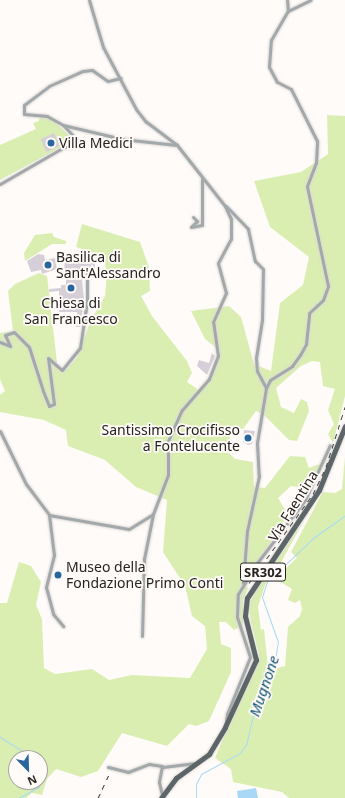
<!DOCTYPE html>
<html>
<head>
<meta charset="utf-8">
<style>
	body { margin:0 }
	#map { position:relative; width:345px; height:798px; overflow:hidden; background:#fffbf8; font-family:"Noto Sans",sans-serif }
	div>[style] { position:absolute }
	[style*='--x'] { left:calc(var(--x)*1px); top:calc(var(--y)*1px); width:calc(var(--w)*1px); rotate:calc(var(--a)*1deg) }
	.green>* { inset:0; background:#daeeb2 }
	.water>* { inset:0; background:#a8d8f6 }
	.stream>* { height:1px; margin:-0.5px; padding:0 0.5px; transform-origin:0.5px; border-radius:0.5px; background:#a8d8f6 }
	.building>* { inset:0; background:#d7cfd8; transform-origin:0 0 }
	.roads { filter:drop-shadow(0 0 1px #dcd8d5) drop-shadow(0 0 1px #dcd8d5) }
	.street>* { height:3px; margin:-1.5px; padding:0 1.5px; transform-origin:1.5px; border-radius:1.5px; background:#a3a9ab }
	.primary>* { height:5px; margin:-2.5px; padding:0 2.5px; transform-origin:2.5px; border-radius:2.5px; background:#5c6568 }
	.rail>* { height:1px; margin-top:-0.5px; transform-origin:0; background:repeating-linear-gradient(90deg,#44413e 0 5px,transparent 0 10px) }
	.dots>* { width:11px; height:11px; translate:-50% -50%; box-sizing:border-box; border:2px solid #fffbf8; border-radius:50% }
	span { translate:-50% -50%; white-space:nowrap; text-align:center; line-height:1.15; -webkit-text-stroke:3.5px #fffbf8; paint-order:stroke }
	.shield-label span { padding:1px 3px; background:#fffbf8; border:1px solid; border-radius:3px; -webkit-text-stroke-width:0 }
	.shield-label { font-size:13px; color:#25221f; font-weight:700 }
	.poi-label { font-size:14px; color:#25221f }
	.left { translate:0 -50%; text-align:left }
	.right { translate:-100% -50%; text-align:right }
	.street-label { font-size:14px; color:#25221f }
	.water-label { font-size:15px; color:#145677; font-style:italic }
	.north { position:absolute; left:8px; top:750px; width:40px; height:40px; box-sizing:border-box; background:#fffbf8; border:1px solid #a8a4a1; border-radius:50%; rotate:157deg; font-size:11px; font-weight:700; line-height:16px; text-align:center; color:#25221f }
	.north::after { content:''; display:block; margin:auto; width:14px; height:18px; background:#29669d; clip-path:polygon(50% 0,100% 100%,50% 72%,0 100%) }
</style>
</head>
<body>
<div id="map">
	<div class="green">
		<div style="clip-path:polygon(40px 115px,55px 122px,74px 140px,0 180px,0 145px,36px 129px,33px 123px,39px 121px)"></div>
		<div style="clip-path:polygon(evenodd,327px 115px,345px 116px,345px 396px,333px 443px,328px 434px,334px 424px,328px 410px,335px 389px,323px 386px,320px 362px,312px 361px,301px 366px,276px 388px,281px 407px,294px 413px,301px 399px,307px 402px,309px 411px,297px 441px,289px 440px,264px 415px,256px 411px,243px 429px,232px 429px,227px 451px,235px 459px,253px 462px,254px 487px,265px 488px,290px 456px,305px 457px,309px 468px,322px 463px,303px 501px,292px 515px,301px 493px,298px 487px,291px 486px,278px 498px,288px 514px,245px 584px,248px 588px,243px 600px,243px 625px,234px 630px,226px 622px,219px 622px,221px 644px,231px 648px,231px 672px,209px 721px,196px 726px,189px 724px,167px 746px,122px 733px,98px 771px,81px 777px,56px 769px,47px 779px,42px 795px,32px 793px,26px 798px,0 798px,0 603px,7px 603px,19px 562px,31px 566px,41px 582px,36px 605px,42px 619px,44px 668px,55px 674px,92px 669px,109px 680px,132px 675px,190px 678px,207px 649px,205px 626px,192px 616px,185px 586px,163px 552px,167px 500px,136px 487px,105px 460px,68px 446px,66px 430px,44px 420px,0 412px,0 395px,5px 391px,0 379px,0 333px,13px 331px,8px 291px,15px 284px,39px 273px,47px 276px,58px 371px,66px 370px,78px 356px,90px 322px,105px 296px,107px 272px,103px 256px,76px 247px,82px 224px,140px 242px,149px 267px,150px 291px,141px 296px,152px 316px,187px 361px,192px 373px,187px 382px,200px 391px,211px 380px,220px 351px,205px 339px,191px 311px,229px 306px,241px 317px,254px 364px,271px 371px,280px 303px,303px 285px,309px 257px,270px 227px,254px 181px,301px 172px,328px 154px,327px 115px,16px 758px,40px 758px,40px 782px,16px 782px,16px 758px)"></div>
		<div style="clip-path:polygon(52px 233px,54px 237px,66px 241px,66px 244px,52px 244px,25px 261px,24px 253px,35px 235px)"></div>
		<div style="clip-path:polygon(345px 457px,345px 798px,289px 798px,282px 792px,233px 782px,231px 769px,215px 758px,259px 654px,251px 622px,249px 606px,253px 595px,304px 520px,277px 570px,265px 585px,258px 607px,261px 630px,264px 629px,268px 667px,272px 669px,285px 666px,288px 627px,300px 616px,302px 609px,300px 600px,295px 603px,288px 600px,292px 589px,279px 581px,283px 571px,297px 558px,291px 552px,323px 492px,335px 493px,342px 489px)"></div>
	</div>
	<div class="water">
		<div style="clip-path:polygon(256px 788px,258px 798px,238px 798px,237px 791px)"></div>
	</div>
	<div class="stream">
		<div style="--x:0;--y:737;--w:39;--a:32"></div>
		<div style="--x:40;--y:764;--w:14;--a:90"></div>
		<div style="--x:18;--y:798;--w:24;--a:-28"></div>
		<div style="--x:39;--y:787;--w:5;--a:-79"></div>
		<div style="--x:196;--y:798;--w:14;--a:-90"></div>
		<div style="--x:196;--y:784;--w:11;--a:-63"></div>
		<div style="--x:201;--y:774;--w:44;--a:-28.3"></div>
		<div style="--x:240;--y:753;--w:10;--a:-53"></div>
		<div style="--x:246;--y:745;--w:56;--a:-76.5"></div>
		<div style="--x:259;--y:691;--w:35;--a:-63"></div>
		<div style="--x:275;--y:660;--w:18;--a:-81"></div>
		<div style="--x:278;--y:642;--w:48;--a:-109.6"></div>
		<div style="--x:262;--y:597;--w:16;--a:-72"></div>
		<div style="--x:267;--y:582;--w:64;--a:-43.7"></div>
		<div style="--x:313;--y:538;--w:39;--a:-35"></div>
	</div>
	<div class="building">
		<div style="left:54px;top:133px;width:14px;height:15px;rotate:65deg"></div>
		<div style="clip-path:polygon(38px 254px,44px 255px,45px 260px,55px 258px,57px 269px,42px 274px,41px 270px,31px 272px,27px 261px)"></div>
		<div style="clip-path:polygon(evenodd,65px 261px,95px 261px,95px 269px,81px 270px,84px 300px,80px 327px,76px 327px,77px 312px,59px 312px,59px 291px,49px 292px,49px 289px,61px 288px,61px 285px,66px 285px,66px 276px,63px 276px,65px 261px,65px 300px,76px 300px,76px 307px,64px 306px,65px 300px)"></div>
		<div style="clip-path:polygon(212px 353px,215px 356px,207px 375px,197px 366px,199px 360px,209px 363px)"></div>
		<div style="clip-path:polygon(244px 430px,255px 431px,252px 444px,248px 445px,243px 442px)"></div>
	</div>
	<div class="roads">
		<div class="street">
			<div style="--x:288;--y:11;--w:25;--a:-26"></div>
			<div style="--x:63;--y:125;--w:18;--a:-151"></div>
			<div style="--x:47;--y:116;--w:23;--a:-175"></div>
			<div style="--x:24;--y:114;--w:9;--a:-90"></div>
			<div style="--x:24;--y:105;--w:31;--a:-37"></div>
			<div style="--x:49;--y:86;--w:37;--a:-24"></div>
			<div style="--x:83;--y:71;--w:9;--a:-6"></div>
			<div style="--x:92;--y:70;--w:19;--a:35"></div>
			<div style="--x:108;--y:81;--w:13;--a:-13"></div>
			<div style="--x:63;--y:125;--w:61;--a:13.3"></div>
			<div style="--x:122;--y:139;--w:55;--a:6.2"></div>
			<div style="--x:0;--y:184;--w:74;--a:-30"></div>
			<div style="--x:64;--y:147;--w:15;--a:-4"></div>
			<div style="--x:79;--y:146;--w:4;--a:-90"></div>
			<div style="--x:79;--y:142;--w:23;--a:-133"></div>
			<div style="--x:226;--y:206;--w:32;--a:46"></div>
			<div style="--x:248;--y:229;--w:33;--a:78"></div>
			<div style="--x:255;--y:261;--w:11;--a:45"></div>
			<div style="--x:263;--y:269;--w:51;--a:91.1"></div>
			<div style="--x:262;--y:320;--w:38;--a:99"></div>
			<div style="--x:256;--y:358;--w:13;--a:86"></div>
			<div style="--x:257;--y:371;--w:19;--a:62"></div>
			<div style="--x:266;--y:388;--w:56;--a:99.3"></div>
			<div style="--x:257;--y:443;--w:33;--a:87"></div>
			<div style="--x:259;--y:476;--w:56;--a:102.3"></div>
			<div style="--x:247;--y:531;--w:52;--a:94.4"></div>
			<div style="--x:193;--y:217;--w:6;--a:45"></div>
			<div style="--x:197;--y:221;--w:8;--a:135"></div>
			<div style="--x:191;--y:227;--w:11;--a:-10"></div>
			<div style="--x:202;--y:225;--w:46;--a:-90"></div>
			<div style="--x:0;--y:342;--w:11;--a:22"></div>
			<div style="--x:10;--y:346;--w:12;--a:-114"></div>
			<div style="--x:5;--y:335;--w:9;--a:-18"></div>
			<div style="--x:14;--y:332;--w:21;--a:45"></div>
			<div style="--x:29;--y:347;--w:46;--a:72.3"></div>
			<div style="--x:43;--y:391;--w:16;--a:68"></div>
			<div style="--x:49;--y:406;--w:5;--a:-22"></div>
			<div style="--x:54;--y:404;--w:46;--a:-97.4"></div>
			<div style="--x:48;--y:358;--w:18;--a:41"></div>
			<div style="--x:62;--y:370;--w:28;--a:-51"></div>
			<div style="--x:80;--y:348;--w:48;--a:-81.5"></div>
			<div style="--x:87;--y:301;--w:29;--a:-90"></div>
			<div style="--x:266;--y:388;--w:9;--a:-63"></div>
			<div style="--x:270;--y:380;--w:26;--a:-32"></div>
			<div style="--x:292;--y:366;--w:14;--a:-54"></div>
			<div style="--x:300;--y:355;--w:13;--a:-61"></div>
			<div style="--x:306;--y:344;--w:31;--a:-84"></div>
			<div style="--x:309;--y:313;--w:19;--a:-43"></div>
			<div style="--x:323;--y:300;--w:15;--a:-70"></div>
			<div style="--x:328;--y:286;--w:102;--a:-101.9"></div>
			<div style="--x:307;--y:186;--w:25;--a:-69"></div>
			<div style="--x:316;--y:163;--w:22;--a:-87"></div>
			<div style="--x:317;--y:141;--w:58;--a:-116.6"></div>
			<div style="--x:291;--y:89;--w:16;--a:-153"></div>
			<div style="--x:277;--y:82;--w:17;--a:-118"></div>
			<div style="--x:269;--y:67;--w:27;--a:-86"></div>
			<div style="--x:271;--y:40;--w:34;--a:-60"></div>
			<div style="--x:288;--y:11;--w:11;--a:-95"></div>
			<div style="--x:0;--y:431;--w:59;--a:63.9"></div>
			<div style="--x:26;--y:484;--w:39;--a:53"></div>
			<div style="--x:49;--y:515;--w:81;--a:9.9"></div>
			<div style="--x:129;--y:529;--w:28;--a:-32"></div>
			<div style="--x:153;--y:514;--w:42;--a:-69"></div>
			<div style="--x:168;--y:475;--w:34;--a:-90"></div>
			<div style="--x:168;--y:441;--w:34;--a:-66"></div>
			<div style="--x:182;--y:410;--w:41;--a:-48.9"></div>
			<div style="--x:209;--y:379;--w:25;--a:-69"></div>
			<div style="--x:218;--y:356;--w:34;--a:-98"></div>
			<div style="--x:213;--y:322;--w:32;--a:-66"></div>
			<div style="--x:226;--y:293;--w:31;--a:-105"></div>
			<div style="--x:218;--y:263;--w:27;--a:-62"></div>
			<div style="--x:231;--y:239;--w:20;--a:-90"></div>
			<div style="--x:231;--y:219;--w:14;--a:-115"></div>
			<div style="--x:225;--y:206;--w:78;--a:-128.2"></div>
			<div style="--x:177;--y:145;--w:39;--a:-143"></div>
			<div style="--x:146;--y:122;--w:16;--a:-128"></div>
			<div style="--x:136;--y:109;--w:70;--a:-118"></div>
			<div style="--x:103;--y:47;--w:49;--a:-106.6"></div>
			<div style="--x:49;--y:515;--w:40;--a:82.9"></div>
			<div style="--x:54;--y:555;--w:33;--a:104"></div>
			<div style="--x:46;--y:587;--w:28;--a:75"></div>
			<div style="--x:53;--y:614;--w:16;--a:50"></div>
			<div style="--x:142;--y:636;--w:77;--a:-88.5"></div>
			<div style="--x:144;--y:559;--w:46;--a:-78.7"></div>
			<div style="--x:225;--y:727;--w:13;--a:-81"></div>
			<div style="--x:227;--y:714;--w:61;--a:-68"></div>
			<div style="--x:250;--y:657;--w:42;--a:-108"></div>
			<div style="--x:237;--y:617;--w:23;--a:-88"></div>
			<div style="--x:238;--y:594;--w:36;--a:-58"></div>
			<div style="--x:257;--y:563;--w:79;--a:-52.7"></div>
			<div style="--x:305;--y:500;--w:60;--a:-65.6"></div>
			<div style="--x:108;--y:767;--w:21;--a:14"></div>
			<div style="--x:128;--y:772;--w:22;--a:-21"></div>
			<div style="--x:149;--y:764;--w:13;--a:9"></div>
			<div style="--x:162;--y:766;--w:16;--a:101"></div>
			<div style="--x:159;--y:782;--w:13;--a:77"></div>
			<div style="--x:163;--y:767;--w:31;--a:-7"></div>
		</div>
		<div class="primary">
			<div style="--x:161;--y:798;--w:25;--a:-53"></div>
			<div style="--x:176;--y:778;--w:41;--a:-36"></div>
			<div style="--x:209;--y:754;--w:31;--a:-59"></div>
			<div style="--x:225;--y:727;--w:74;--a:-65.2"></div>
			<div style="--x:256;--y:660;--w:45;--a:-104"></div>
			<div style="--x:245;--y:616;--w:18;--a:-84"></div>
			<div style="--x:247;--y:598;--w:130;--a:-56.3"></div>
			<div style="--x:319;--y:490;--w:69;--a:-67.9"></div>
		</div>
	</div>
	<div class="rail">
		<div style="--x:249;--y:583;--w:110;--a:-54.3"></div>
		<div style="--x:313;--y:494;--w:30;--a:-64"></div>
		<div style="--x:326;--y:467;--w:63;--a:-72.4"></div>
		<div style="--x:98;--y:798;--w:29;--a:-65"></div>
	</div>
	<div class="dots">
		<div style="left:51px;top:143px;background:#29669d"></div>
		<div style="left:48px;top:265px;background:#29669d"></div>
		<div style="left:71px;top:288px;background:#29669d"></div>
		<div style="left:248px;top:438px;background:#29669d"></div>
		<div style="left:58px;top:575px;background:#29669d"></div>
	</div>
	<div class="shield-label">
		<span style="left:263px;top:572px">SR302</span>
	</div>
	<div class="poi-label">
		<span class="left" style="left:59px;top:143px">Villa Medici</span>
		<span class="left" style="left:56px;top:265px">Basilica di<br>Sant'Alessandro</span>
		<span style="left:71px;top:311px">Chiesa di<br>San Francesco</span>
		<span class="right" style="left:240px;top:438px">Santissimo Crocifisso<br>a Fontelucente</span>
		<span class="left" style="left:66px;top:575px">Museo della<br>Fondazione Primo Conti</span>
	</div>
	<div class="street-label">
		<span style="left:293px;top:506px;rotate:-58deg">Via Faentina</span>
	</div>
	<div class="water-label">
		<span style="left:264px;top:686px;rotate:-71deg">Mugnone</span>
	</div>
	<div class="north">N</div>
</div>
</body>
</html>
